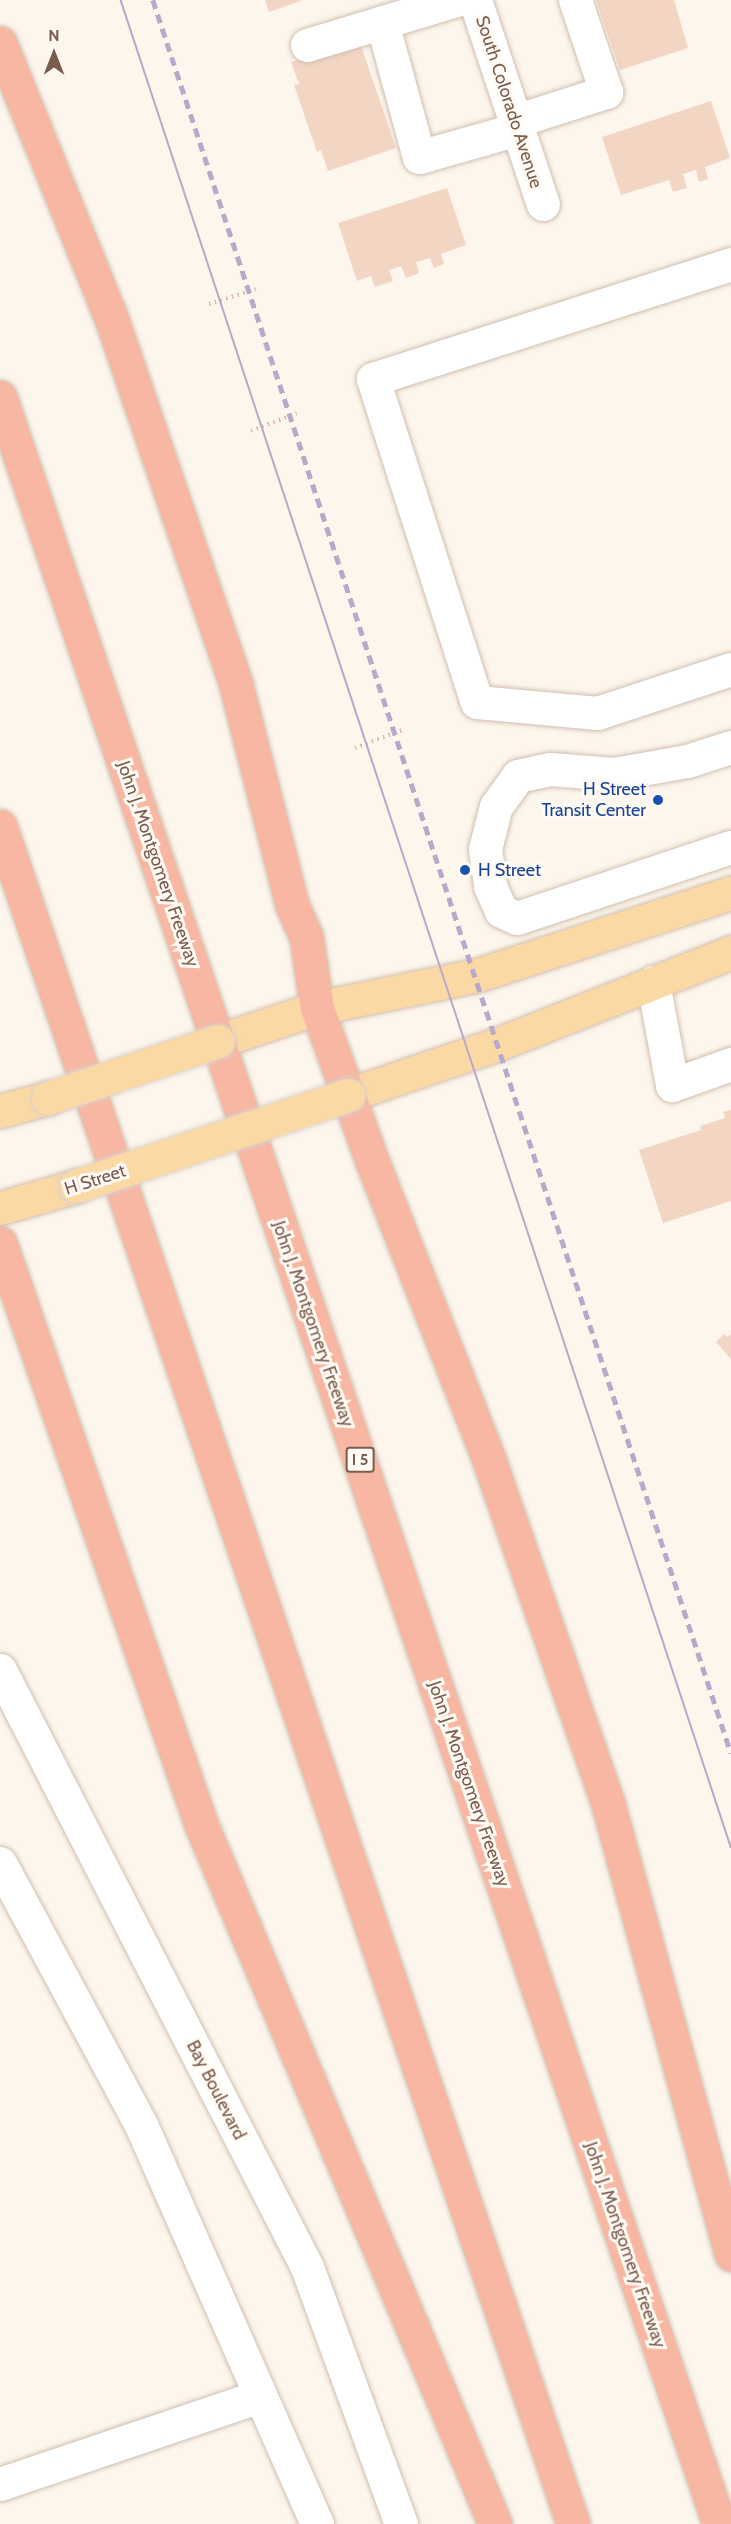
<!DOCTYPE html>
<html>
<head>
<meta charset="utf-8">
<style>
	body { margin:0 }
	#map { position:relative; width:731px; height:2524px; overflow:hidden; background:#fdf6ec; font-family:Cabin,sans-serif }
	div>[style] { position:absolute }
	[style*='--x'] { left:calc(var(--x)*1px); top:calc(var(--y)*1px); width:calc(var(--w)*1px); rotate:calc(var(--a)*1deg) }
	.building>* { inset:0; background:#f3d5c3 }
	.path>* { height:4px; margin-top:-2px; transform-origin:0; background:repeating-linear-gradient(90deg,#d9b8a5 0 1.5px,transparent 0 6px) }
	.roads { filter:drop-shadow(0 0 2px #d1beb0) drop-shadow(0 0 2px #d1beb0) }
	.minor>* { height:33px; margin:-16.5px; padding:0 16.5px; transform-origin:16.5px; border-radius:16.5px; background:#fff }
	.major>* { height:33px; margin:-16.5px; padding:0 16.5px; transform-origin:16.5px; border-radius:16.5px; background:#fbd9a5 }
	.highway>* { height:33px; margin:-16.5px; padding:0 16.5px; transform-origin:16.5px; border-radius:16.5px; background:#f7b7a3 }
	.tram>* { height:1.5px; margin:-0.75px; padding:0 0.75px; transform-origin:0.75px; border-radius:0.75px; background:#b9a8c9 }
	.rail>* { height:4.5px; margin-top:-2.25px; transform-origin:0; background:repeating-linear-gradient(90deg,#b9a8c9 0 9px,transparent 0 15px) }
	.bridges { filter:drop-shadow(0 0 2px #dad1cd) drop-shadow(0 0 2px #dad1cd) }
	.major-bridge>* { height:33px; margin:-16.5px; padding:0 16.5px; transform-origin:16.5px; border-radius:16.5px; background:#fbd9a5 }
	.dots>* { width:16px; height:16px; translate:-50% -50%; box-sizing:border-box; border:3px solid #fffaf3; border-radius:50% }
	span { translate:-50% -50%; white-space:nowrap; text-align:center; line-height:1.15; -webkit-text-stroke:6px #fffaf3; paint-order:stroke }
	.shield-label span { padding:2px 4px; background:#fffaf3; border:2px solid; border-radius:4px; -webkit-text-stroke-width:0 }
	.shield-label { font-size:16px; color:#7a5c4d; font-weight:700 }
	.street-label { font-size:18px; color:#7a5c4d }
	.transit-label { font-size:18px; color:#164399 }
	.right { translate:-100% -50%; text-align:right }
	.left { translate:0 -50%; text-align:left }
	.north { position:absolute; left:24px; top:24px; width:60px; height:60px; -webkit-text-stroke:4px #fffaf3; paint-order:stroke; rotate:0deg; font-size:16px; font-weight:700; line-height:24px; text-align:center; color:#7a5c4d }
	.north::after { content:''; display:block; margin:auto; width:21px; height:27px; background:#7a5c4d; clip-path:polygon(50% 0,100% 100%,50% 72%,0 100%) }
</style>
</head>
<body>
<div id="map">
	<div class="building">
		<div style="clip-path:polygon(265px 0,303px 0,269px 12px)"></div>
		<div style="clip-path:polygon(596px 0,674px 0,688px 48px,620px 70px)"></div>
		<div style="clip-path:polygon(359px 40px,396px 148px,328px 171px,321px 150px,317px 152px,294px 85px,299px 84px,291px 62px)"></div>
		<div style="clip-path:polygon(711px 101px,730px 158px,705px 167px,708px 179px,699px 182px,696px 170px,683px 174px,687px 188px,673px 192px,669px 180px,621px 195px,602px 137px)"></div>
		<div style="clip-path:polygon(447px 188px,466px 245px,441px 254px,444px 264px,434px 268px,430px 258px,416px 262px,419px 273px,406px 278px,401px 266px,389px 270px,393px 281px,375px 287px,371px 276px,357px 281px,338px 223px)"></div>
		<div style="clip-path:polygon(731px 1110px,731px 1201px,663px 1223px,639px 1150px,701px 1130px,700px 1126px,725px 1118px,723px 1112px)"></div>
		<div style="clip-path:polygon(724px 1334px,728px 1337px,731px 1334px,731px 1359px,716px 1342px)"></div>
	</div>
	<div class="path">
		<div style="--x:209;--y:304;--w:49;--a:-17.7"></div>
		<div style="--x:251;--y:431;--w:49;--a:-21.4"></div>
		<div style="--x:355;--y:748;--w:50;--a:-21"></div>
	</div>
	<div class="roads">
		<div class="minor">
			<div style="--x:475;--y:0;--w:215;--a:71.6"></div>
			<div style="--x:382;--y:22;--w:140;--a:74.7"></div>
			<div style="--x:419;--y:157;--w:103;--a:-15.8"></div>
			<div style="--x:307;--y:45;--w:156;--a:-16.8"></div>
			<div style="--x:515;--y:121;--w:96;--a:-17.7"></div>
			<div style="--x:606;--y:92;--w:97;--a:-108.6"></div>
			<div style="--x:731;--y:264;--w:376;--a:162.2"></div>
			<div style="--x:373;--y:379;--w:339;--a:72.2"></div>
			<div style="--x:477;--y:702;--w:121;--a:5.2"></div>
			<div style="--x:597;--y:713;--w:141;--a:-18.2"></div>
			<div style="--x:731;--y:747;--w:46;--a:162.3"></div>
			<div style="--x:687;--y:761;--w:74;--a:169.9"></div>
			<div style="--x:614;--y:774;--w:64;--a:-175.5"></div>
			<div style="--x:550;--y:769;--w:33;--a:168"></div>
			<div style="--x:518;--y:776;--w:37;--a:126"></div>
			<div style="--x:496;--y:806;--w:44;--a:104.3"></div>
			<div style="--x:485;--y:849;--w:37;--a:82"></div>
			<div style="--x:490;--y:886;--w:27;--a:66"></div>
			<div style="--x:501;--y:911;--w:17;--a:24"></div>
			<div style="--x:517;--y:918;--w:225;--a:-18.4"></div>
			<div style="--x:653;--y:982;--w:105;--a:79.5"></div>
			<div style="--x:672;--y:1085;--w:63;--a:-19.6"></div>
			<div style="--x:0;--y:1670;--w:671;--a:62.79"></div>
			<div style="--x:307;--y:2267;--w:274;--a:69.9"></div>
			<div style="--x:0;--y:1863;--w:300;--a:61.7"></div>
			<div style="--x:142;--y:2127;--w:434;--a:66.2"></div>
			<div style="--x:0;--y:2484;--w:274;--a:-18.7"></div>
		</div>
		<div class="major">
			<div style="--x:218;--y:1041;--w:104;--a:-18.4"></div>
			<div style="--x:317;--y:1008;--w:164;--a:-11.6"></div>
			<div style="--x:478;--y:975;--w:266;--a:-18"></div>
			<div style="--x:348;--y:1095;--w:158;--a:-18.8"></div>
			<div style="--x:498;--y:1044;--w:251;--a:-21.5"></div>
			<div style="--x:0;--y:1111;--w:50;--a:-15.2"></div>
			<div style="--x:0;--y:1208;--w:79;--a:-16.1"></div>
		</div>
		<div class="highway">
			<div style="--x:0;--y:43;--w:299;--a:68"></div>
			<div style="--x:112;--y:320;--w:385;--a:71.2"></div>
			<div style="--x:236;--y:685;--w:227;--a:75.7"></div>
			<div style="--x:292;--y:905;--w:34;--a:66"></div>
			<div style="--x:306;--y:936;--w:73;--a:81.3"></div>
			<div style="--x:317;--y:1008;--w:163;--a:70.2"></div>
			<div style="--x:372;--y:1161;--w:321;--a:68.6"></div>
			<div style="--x:489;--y:1460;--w:364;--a:70.9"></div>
			<div style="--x:608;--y:1804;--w:467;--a:74.7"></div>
			<div style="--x:0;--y:397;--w:2245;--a:71.32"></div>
			<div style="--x:0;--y:826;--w:1792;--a:71.35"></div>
			<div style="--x:0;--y:1243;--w:615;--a:70.92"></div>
			<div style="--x:201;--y:1824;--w:759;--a:67.22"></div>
		</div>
	</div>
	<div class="tram">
		<div style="--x:121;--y:0;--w:1945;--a:71.72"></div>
	</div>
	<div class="rail">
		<div style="--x:153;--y:0;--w:1846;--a:71.75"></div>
	</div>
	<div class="bridges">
		<div class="major-bridge">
			<div style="--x:48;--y:1098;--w:179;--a:-18.5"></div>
			<div style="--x:76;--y:1186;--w:287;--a:-18.5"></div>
		</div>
	</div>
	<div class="dots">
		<div style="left:658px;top:800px;background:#1a4fb4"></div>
		<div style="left:465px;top:870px;background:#1a4fb4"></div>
	</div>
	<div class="shield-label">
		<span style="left:360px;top:1460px">I 5</span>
	</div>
	<div class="street-label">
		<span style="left:509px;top:102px;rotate:72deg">South Colorado Avenue</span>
		<span style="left:158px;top:864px;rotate:71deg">John J. Montgomery Freeway</span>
		<span style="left:95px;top:1180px;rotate:-18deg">H Street</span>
		<span style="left:313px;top:1324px;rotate:71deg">John J. Montgomery Freeway</span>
		<span style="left:469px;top:1784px;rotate:71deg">John J. Montgomery Freeway</span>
		<span style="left:216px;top:2090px;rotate:63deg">Bay Boulevard</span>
		<span style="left:625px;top:2245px;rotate:71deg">John J. Montgomery Freeway</span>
	</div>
	<div class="transit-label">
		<span class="right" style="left:646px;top:800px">H Street<br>Transit Center</span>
		<span class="left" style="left:478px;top:870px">H Street</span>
	</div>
	<div class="north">N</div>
</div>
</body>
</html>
